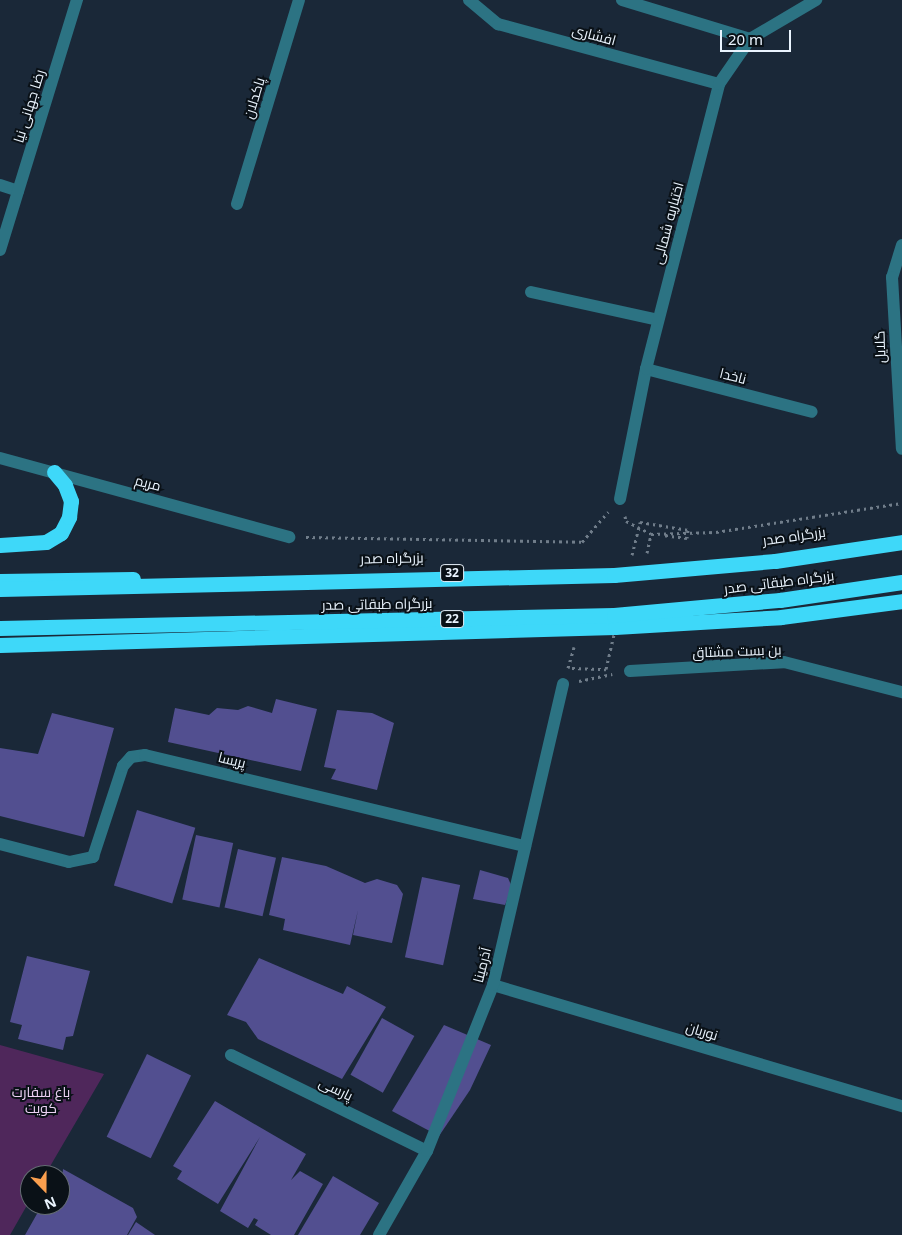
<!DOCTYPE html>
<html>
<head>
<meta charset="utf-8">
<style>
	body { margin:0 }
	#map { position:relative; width:902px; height:1235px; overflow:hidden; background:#1a2838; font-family:"Noto Sans",Cairo,sans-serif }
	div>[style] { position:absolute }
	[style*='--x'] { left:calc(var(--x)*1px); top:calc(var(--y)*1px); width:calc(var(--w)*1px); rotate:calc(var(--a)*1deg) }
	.green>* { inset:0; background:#4f275b }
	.building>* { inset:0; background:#524f90; transform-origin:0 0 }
	.path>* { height:3px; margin-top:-1.5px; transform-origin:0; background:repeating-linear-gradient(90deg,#707d8a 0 2.5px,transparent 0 6.5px) }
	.lane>* { height:12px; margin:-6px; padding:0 6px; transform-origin:6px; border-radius:6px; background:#2c7383 }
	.street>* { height:12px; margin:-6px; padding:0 6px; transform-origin:6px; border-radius:6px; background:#2c7383 }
	.highway>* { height:15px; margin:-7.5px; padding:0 7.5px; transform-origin:7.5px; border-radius:7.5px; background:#3ed8f9 }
	.path-bridge>* { height:3px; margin-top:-1.5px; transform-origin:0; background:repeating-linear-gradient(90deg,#707d8a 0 2.5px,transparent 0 6.5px) }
	.highway-bridge>* { height:15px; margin:-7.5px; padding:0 7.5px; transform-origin:7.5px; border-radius:7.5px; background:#3ed8f9 }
	span { translate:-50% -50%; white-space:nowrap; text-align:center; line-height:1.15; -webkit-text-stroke:4px #0a1117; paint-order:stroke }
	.shield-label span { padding:1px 4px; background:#0a1117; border:1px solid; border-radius:4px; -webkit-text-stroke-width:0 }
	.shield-label { font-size:12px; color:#eaf4fe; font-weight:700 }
	.street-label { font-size:14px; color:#eaf4fe }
	.park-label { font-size:14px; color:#ecd2f4 }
	.north { position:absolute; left:20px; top:1165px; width:50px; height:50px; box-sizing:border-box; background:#0a1117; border:1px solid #646c73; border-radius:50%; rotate:158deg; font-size:14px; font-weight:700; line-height:20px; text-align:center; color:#eaf4fe }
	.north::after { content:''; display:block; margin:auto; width:18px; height:22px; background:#fa9f4e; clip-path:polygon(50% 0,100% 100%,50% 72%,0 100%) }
	.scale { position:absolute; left:720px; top:30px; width:71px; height:22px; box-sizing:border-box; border:2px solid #eaf4fe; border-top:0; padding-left:6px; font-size:15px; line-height:18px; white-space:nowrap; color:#eaf4fe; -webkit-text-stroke:4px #0a1117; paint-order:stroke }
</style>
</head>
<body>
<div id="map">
	<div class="green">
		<div style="clip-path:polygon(0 1045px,104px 1074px,45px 1175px,30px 1175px,30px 1200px,10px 1235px,0 1235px)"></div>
	</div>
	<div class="building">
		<div style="clip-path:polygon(276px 699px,317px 709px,301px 771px,168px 742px,175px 708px,209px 715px,217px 708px,238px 710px,248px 706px,272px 713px)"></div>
		<div style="clip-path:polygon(337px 710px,372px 713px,394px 723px,377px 790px,331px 779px,336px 769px,324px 767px)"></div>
		<div style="clip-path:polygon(52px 713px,114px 728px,84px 837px,0 816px,0 748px,38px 754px)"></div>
		<div style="left:137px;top:810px;width:61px;height:79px;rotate:17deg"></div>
		<div style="left:196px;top:835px;width:38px;height:66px;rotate:12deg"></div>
		<div style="left:238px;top:849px;width:39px;height:60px;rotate:13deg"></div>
		<div style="clip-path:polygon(282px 857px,326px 866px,365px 883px,377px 879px,397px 885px,403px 894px,392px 943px,353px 935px,358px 910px,350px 945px,283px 930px,285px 919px,269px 915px)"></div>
		<div style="clip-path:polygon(480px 870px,508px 878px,512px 887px,505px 905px,473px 899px)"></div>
		<div style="left:422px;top:877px;width:39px;height:82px;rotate:12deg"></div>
		<div style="clip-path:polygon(27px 956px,90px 971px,73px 1036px,66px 1037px,63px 1050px,18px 1039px,22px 1025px,10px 1022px)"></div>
		<div style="clip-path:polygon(259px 958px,343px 994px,347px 986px,386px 1007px,342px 1079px,258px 1039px,246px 1022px,227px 1015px)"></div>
		<div style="left:382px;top:1018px;width:37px;height:65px;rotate:29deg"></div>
		<div style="clip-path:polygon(444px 1025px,491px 1045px,470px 1090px,439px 1136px,392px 1111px)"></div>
		<div style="left:147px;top:1054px;width:49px;height:92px;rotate:26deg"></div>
		<div style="clip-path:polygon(215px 1101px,306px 1154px,291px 1180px,300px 1171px,323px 1184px,294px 1235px,271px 1235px,255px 1225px,258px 1220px,254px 1218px,248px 1228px,220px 1211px,260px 1137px,218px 1204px,177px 1179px,182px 1171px,173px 1166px)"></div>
		<div style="clip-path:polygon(63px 1169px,133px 1208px,137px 1217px,127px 1235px,25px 1235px,42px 1205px,60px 1205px)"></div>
		<div style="clip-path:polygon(333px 1176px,379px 1203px,360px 1235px,298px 1235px)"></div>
		<div style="clip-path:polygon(136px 1222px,155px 1235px,128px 1235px)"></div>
	</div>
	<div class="path">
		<div style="--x:625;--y:516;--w:5;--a:79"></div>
		<div style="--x:626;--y:521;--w:28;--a:27"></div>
		<div style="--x:640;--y:522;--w:49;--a:9.5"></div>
		<div style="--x:688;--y:530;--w:8;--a:97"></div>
		<div style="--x:687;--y:538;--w:25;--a:-173"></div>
		<div style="--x:651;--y:534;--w:65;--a:-1.8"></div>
		<div style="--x:716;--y:532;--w:188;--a:-8.9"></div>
		<div style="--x:306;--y:537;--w:276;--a:1"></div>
		<div style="--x:582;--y:542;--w:40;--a:-49"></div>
		<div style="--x:647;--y:553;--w:19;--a:-78"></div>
		<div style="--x:568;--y:668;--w:22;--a:-74"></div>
		<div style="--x:572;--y:668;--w:34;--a:2"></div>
		<div style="--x:579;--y:681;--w:34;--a:-12"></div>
	</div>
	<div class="lane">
		<div style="--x:531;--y:292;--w:130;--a:12.4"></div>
		<div style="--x:646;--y:369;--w:171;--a:14.5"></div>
	</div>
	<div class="street">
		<div style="--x:469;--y:0;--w:38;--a:40"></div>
		<div style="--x:498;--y:24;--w:229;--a:15.2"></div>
		<div style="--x:622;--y:0;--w:134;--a:16.9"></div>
		<div style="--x:0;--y:185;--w:19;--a:18"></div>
		<div style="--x:237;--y:204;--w:213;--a:-73.1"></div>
		<div style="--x:902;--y:245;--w:34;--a:107"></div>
		<div style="--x:892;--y:277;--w:172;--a:86.7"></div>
		<div style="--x:0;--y:250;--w:262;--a:-72.9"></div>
		<div style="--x:0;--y:458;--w:300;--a:15.3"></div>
		<div style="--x:620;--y:499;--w:133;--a:-78.7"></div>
		<div style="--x:646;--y:369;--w:294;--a:-75.6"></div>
		<div style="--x:719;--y:84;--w:55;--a:-55.4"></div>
		<div style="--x:750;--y:39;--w:77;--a:-30.6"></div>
		<div style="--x:630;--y:671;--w:154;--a:-3.3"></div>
		<div style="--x:784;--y:662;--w:122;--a:14.3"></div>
		<div style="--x:0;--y:844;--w:71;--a:14.6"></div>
		<div style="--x:69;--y:862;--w:25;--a:-12"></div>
		<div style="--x:93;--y:857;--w:96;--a:-71.8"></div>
		<div style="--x:123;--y:766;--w:12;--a:-48"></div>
		<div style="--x:131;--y:757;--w:14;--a:-8"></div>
		<div style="--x:145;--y:755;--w:391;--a:13.5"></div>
		<div style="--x:493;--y:985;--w:427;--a:16.5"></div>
		<div style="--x:231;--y:1055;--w:218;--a:26.1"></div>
		<div style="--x:379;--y:1235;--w:97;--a:-60.3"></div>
		<div style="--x:427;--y:1151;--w:179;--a:-68.3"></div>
		<div style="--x:493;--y:985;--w:309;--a:-76.9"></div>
	</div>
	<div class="highway">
		<div style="--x:0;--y:545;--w:46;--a:-3.7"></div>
		<div style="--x:46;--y:542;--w:17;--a:-31"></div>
		<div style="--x:61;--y:533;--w:18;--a:-63"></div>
		<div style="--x:69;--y:517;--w:16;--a:-83"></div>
		<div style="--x:71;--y:501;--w:17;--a:-111"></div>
		<div style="--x:65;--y:485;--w:17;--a:-130"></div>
		<div style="--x:0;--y:581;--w:133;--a:-0.9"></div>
		<div style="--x:0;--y:645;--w:615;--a:-1.68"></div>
		<div style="--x:615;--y:627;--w:166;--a:-3.4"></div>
		<div style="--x:781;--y:617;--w:122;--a:-7.5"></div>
	</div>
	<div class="path-bridge">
		<div style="--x:632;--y:555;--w:34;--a:-76"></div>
		<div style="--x:606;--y:669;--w:35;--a:-77"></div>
	</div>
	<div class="highway-bridge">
		<div style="--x:0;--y:589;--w:614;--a:-1.31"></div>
		<div style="--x:614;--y:575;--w:162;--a:-5"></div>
		<div style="--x:775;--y:561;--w:128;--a:-8.5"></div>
		<div style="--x:0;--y:628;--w:614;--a:-1.21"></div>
		<div style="--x:614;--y:615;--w:167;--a:-5.2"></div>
		<div style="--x:780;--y:600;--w:123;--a:-8.4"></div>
	</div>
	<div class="shield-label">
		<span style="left:452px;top:573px">32</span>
		<span style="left:452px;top:619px">22</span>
	</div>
	<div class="street-label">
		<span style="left:594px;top:35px;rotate:15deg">افشاری</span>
		<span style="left:254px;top:98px;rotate:-73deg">پاکدلان</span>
		<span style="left:29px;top:106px;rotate:-73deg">رضا جهانی نیا</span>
		<span style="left:668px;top:223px;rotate:-75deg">اختیاریه شمالی</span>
		<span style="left:880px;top:347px;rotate:-92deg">گلایل</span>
		<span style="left:733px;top:376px;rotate:14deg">ناخدا</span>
		<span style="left:148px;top:483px;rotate:15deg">مریم</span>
		<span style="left:794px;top:536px;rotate:-8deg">بزرگراه صدر</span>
		<span style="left:392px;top:558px;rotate:-1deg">بزرگراه صدر</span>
		<span style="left:779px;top:582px;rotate:-7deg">بزرگراه طبقاتی صدر</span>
		<span style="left:377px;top:604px;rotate:-1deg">بزرگراه طبقاتی صدر</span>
		<span style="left:737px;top:651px;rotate:-2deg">بن بست مشتاق</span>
		<span style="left:232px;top:760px;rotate:14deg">پریسا</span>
		<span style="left:482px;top:965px;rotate:-76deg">آذرمینا</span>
		<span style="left:702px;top:1031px;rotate:17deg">نوریان</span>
		<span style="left:336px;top:1089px;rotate:26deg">پارسی</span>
	</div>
	<div class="park-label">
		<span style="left:41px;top:1100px">باغ سفارت<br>کویت</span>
	</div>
	<div class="north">N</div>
	<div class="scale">20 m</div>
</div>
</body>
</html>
